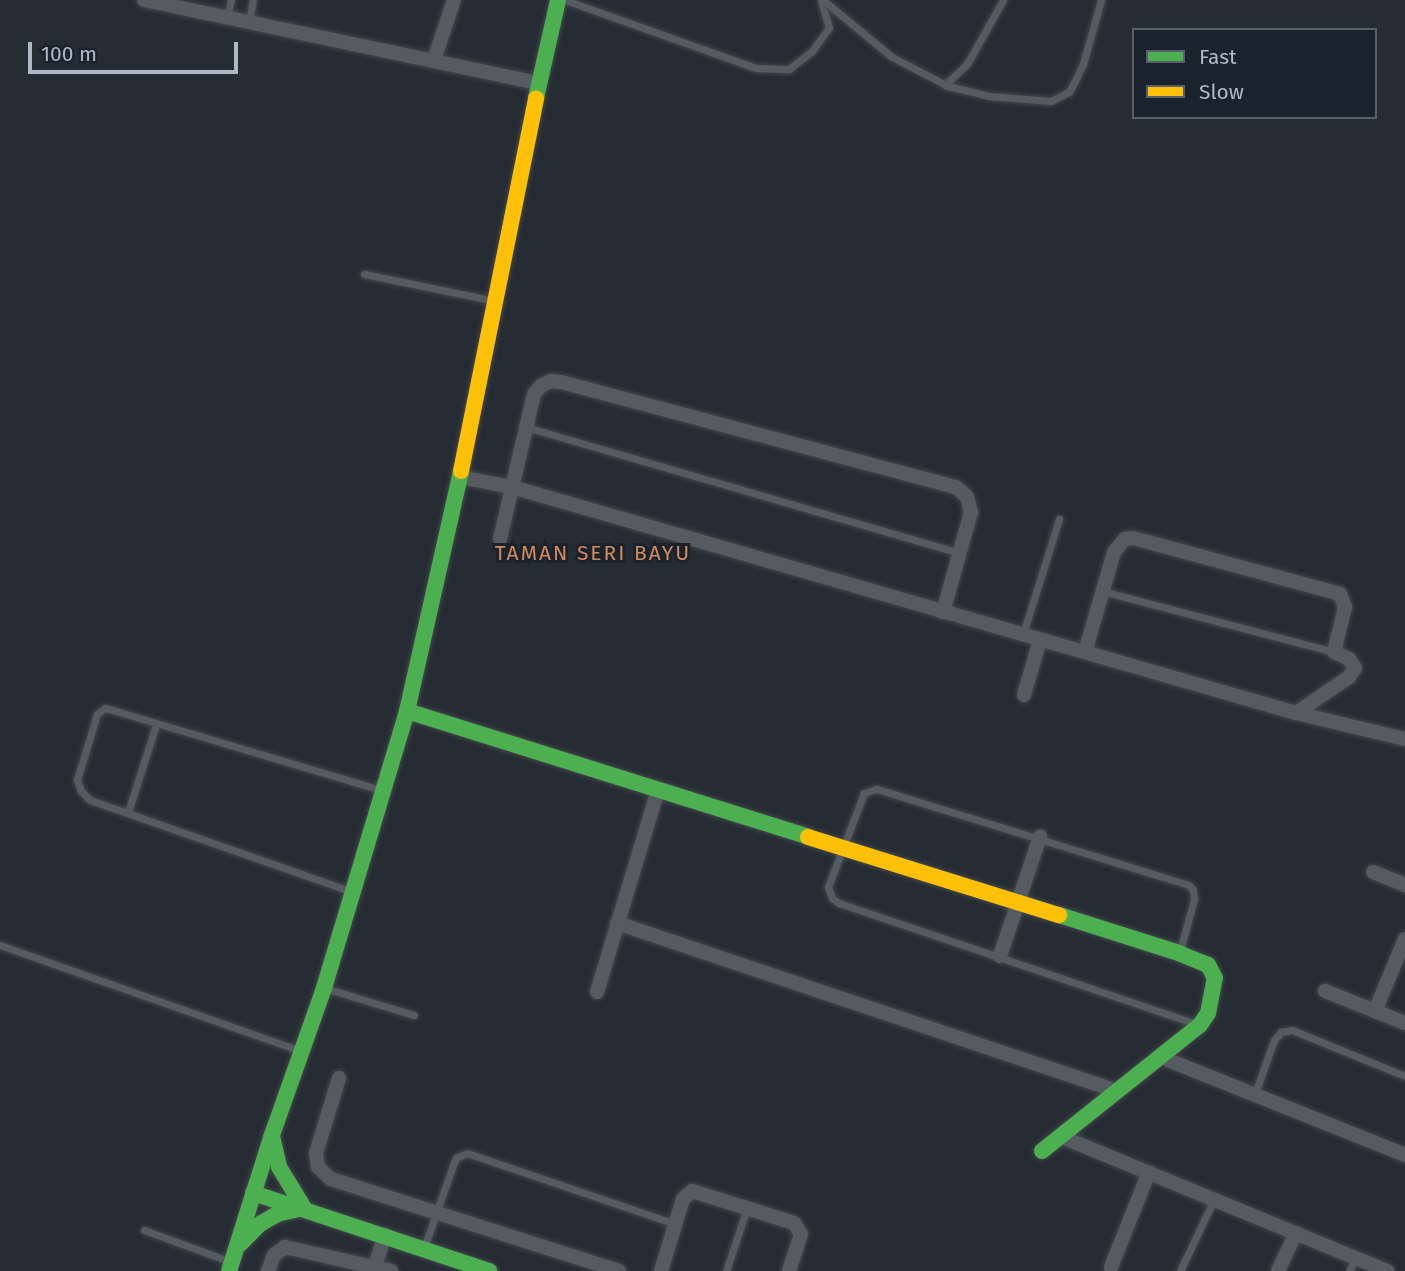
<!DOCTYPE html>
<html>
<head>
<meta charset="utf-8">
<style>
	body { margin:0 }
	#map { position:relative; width:1405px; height:1271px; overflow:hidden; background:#262c33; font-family:"Fira Sans",sans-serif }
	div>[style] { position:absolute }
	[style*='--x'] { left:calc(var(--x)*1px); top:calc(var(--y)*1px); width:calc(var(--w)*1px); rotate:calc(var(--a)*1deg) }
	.roads { filter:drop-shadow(0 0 2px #42474c) drop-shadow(0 0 2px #42474c) }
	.lane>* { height:7px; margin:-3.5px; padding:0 3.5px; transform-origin:3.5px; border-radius:3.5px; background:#565a61 }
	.street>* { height:14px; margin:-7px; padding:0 7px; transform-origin:7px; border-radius:7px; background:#565a61 }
	.fast>* { height:16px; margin:-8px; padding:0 8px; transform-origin:8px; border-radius:8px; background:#4caf50 }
	.slow>* { height:16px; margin:-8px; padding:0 8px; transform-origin:8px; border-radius:8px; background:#ffc107 }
	span { translate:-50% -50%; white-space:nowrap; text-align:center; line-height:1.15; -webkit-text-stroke:6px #1a232d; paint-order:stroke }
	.neighbourhood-label { font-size:21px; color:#d4895b; letter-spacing:2px }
	.legend { position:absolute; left:1132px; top:28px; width:245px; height:91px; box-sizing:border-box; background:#1a232d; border:2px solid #565f6a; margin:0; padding:9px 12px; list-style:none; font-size:21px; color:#afb9c5 }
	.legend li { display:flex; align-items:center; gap:14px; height:35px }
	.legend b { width:35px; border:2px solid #565f6a }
	.scale { position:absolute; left:28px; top:42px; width:210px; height:32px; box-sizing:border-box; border:4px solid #afb9c5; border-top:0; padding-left:9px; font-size:21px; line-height:24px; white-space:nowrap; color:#afb9c5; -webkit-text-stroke:5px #1a232d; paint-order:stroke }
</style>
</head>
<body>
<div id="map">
	<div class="roads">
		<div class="lane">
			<div style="--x:565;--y:0;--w:203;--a:19.6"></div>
			<div style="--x:756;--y:68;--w:33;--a:2"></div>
			<div style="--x:789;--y:69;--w:29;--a:-38"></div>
			<div style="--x:812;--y:51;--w:29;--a:-54"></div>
			<div style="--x:829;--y:28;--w:29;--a:-106"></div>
			<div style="--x:823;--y:0;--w:89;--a:39.6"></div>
			<div style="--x:892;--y:57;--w:63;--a:27.4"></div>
			<div style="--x:948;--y:86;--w:42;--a:13.7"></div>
			<div style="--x:989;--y:96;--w:62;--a:4.6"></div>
			<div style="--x:1051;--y:101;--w:20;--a:-27"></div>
			<div style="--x:1069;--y:92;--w:10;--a:-61"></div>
			<div style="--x:1074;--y:83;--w:21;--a:-65"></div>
			<div style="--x:1083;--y:64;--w:66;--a:-74.3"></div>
			<div style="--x:227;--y:17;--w:17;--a:-77"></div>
			<div style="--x:249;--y:22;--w:22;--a:-80"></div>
			<div style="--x:945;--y:85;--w:30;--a:-44"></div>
			<div style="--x:967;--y:64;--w:73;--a:-60.6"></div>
			<div style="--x:364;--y:274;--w:130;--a:11.6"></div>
			<div style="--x:526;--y:427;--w:453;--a:16.2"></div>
			<div style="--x:1102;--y:591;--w:240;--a:14.7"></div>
			<div style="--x:1023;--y:634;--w:121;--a:-72.6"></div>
			<div style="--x:128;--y:812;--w:91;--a:-72.2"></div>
			<div style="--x:350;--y:891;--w:275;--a:-160.7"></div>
			<div style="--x:90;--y:800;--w:13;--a:-135"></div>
			<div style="--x:81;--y:791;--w:12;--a:-110"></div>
			<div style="--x:77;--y:780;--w:69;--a:-73.1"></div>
			<div style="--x:97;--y:714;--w:10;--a:-37"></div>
			<div style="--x:105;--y:708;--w:11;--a:15"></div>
			<div style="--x:116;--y:711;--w:277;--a:16.6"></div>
			<div style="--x:0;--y:945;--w:319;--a:19.4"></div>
			<div style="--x:1180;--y:951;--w:54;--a:-74.9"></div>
			<div style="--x:1194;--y:899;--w:9;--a:-96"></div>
			<div style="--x:1193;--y:890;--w:6;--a:-129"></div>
			<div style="--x:1189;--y:885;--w:327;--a:-162.9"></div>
			<div style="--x:876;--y:789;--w:13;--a:162"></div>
			<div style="--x:864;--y:793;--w:101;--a:111"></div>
			<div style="--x:828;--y:887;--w:12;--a:70"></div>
			<div style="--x:832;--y:898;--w:9;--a:36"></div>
			<div style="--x:839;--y:903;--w:377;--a:18.7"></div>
			<div style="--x:325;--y:988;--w:93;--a:16.9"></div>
			<div style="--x:1254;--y:1096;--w:59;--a:-70.3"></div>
			<div style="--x:1274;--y:1040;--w:11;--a:-49"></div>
			<div style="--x:1281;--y:1032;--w:11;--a:-10"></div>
			<div style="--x:1292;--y:1030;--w:122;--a:22.2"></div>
			<div style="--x:144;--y:1230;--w:93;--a:20.2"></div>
			<div style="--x:424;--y:1248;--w:88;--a:-70.7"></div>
			<div style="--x:453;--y:1165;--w:8;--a:-67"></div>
			<div style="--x:456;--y:1158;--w:12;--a:-24"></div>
			<div style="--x:467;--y:1153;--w:220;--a:18.8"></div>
			<div style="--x:726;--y:1271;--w:66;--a:-71.6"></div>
			<div style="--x:1180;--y:1271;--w:80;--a:-64.7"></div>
			<div style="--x:1349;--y:1271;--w:15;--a:-62"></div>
		</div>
		<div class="street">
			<div style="--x:144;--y:0;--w:403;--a:11.9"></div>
			<div style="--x:434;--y:60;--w:63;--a:-71.6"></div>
			<div style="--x:460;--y:477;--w:53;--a:10.9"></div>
			<div style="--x:512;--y:487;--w:816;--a:16.08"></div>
			<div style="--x:1296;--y:713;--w:112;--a:13.4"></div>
			<div style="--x:500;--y:539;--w:149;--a:-76.8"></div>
			<div style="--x:534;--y:394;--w:11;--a:-49"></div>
			<div style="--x:541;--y:386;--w:11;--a:-27"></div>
			<div style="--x:551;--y:381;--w:10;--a:6"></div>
			<div style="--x:561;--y:382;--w:409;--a:14.9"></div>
			<div style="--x:956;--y:487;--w:15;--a:42"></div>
			<div style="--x:967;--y:497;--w:16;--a:75"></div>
			<div style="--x:971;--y:512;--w:104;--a:105.6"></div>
			<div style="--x:1085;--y:652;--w:104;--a:-73.8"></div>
			<div style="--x:1114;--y:552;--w:17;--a:-50"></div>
			<div style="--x:1125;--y:539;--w:8;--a:-7"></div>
			<div style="--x:1133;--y:538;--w:214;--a:15.1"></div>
			<div style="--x:1340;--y:594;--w:14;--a:69"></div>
			<div style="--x:1345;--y:607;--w:46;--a:103.7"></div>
			<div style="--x:1334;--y:652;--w:17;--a:25"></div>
			<div style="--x:1349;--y:659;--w:11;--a:56"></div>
			<div style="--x:1355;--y:668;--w:11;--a:124"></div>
			<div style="--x:1349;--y:677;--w:64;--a:145.8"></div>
			<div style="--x:1024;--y:695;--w:57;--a:-73.8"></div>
			<div style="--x:1373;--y:872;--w:35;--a:22"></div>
			<div style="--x:617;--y:923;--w:527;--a:18.57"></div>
			<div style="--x:1000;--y:956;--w:126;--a:-71.4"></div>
			<div style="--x:1325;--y:991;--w:86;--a:21.8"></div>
			<div style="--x:597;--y:992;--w:211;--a:-73.2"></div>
			<div style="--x:1375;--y:1011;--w:78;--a:-67.4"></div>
			<div style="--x:1163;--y:1058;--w:261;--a:21.8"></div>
			<div style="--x:339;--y:1078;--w:78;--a:107"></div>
			<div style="--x:316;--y:1153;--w:14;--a:82"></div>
			<div style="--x:318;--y:1167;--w:18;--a:43"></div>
			<div style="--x:331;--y:1179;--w:302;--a:17.7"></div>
			<div style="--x:1062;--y:1137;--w:352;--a:22.4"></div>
			<div style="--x:375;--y:1266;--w:33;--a:-72"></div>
			<div style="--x:1111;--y:1267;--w:102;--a:-68.2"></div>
			<div style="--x:268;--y:1271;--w:17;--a:-69"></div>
			<div style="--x:274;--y:1255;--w:14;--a:-36"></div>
			<div style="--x:285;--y:1247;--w:109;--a:12.8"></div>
			<div style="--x:661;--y:1271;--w:75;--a:-73"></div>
			<div style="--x:683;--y:1199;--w:12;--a:-42"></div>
			<div style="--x:692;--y:1191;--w:107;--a:17.4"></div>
			<div style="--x:794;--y:1223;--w:13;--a:58"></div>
			<div style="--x:801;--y:1234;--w:39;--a:108"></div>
			<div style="--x:1278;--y:1271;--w:42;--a:-64.7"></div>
		</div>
		<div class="fast">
			<div style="--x:536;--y:98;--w:100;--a:-77.3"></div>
			<div style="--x:407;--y:711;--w:420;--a:17.4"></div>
			<div style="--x:272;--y:1136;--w:32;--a:77"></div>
			<div style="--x:279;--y:1167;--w:48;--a:58.6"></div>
			<div style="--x:1042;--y:1151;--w:202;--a:-38.6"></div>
			<div style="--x:1200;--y:1025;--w:14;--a:-56"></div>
			<div style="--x:1208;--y:1013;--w:36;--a:-79"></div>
			<div style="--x:1215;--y:978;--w:15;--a:-118"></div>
			<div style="--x:1208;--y:965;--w:31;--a:-158"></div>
			<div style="--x:1179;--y:953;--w:126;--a:-162.4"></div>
			<div style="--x:253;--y:1193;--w:249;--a:18.3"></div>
			<div style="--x:240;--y:1244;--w:28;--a:-45"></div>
			<div style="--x:260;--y:1224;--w:20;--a:-30"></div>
			<div style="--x:277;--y:1214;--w:27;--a:-13"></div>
			<div style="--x:229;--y:1271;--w:143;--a:-72.5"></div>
			<div style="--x:272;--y:1135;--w:156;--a:-70.5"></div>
			<div style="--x:324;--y:988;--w:289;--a:-73.3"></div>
			<div style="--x:407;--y:711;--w:246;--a:-77.3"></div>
		</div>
		<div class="slow">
			<div style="--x:461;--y:471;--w:380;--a:-78.6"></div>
			<div style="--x:808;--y:837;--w:263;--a:17.3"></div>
		</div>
	</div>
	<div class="neighbourhood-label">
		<span style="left:593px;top:553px">TAMAN SERI BAYU</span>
	</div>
	<ul class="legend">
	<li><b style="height:9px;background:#4caf50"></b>Fast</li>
	<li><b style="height:9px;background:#ffc107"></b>Slow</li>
	</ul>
	<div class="scale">100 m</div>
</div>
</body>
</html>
